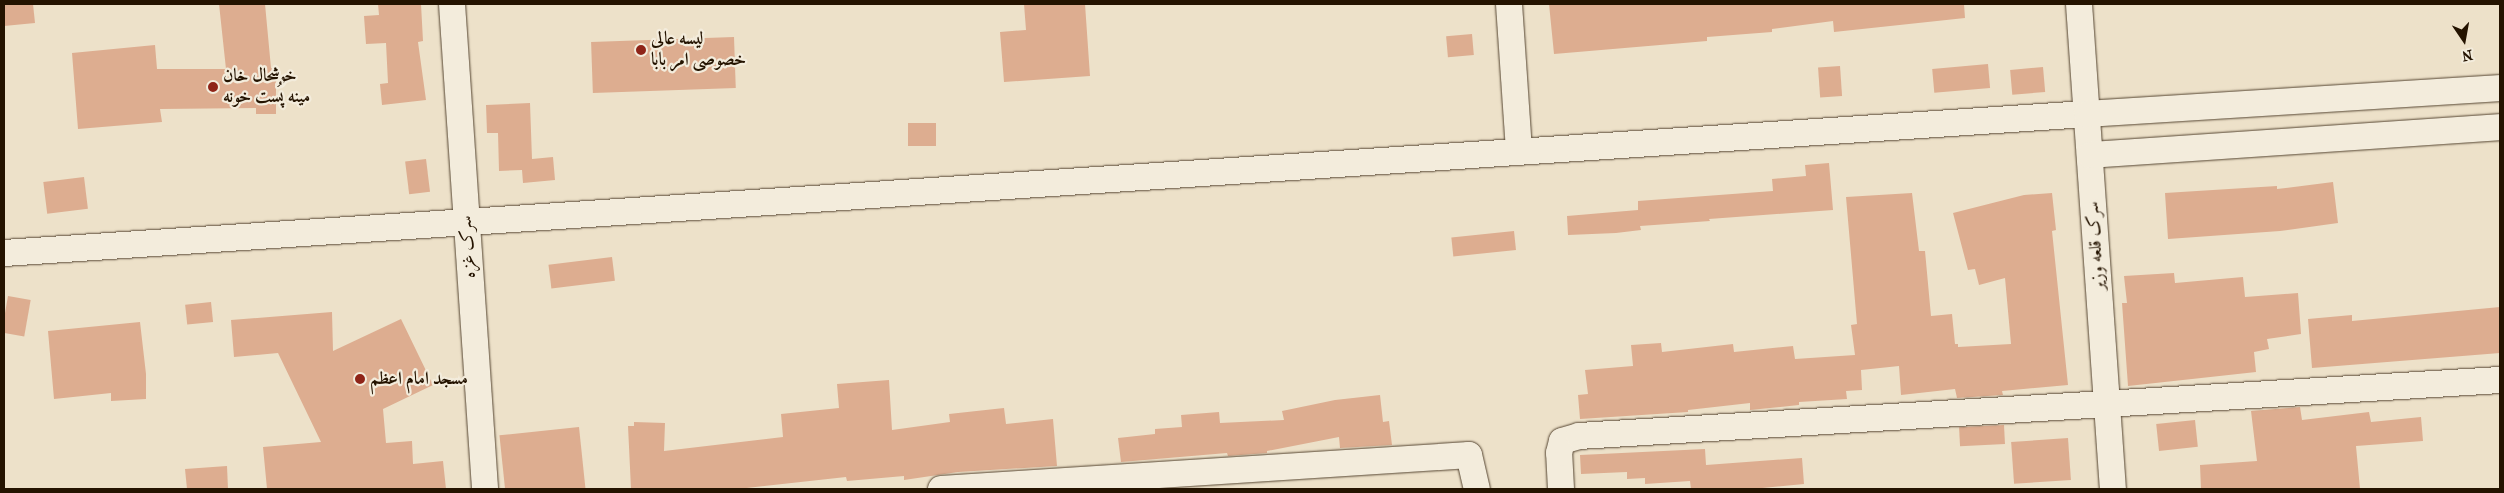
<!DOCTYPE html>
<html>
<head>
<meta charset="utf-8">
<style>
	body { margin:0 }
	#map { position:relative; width:2504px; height:493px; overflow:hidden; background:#ede1c9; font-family:"IM FELL French Canon",Amiri,serif }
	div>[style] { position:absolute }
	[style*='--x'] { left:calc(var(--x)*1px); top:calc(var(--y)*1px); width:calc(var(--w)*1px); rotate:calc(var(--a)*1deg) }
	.building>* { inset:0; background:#ddad90; transform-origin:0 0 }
	.roads { filter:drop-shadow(0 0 1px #564632) drop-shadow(0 0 1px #564632) }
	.minor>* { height:26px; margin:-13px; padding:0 13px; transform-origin:13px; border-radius:13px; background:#f3ecdc }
	.dots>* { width:14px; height:14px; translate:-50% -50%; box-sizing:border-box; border:2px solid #f3ecdc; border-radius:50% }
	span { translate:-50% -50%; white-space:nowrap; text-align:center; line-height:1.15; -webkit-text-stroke:4.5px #f3ecdc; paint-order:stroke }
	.poi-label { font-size:18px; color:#241300; font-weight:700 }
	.left { translate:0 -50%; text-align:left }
	.street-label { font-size:18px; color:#241300 }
	.frame { position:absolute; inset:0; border:5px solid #241300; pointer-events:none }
	.north { position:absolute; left:2439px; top:15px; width:50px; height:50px; -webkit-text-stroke:4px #f3ecdc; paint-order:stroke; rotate:168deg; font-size:14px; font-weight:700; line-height:20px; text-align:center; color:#241300 }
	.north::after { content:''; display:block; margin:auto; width:18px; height:22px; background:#241300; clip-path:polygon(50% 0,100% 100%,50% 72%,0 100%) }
</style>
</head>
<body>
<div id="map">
	<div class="building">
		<div style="clip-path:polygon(4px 4px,33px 4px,35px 23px,4px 26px)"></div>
		<div style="clip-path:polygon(219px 4px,265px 4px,271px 68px,276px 68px,276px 114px,256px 114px,256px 108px,160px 109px,162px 122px,78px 129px,72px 53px,155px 45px,157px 69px,226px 69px)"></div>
		<div style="clip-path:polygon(378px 4px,421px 4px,423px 41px,418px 42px,426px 100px,382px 105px,380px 84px,388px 83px,386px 43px,366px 44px,364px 16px,379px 15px)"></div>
		<div style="clip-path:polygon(1024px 4px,1085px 4px,1090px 76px,1004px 82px,1000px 32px,1026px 30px)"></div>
		<div style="clip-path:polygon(1549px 4px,1964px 4px,1965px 18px,1834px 32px,1833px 21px,1772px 29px,1772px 32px,1707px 37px,1707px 41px,1554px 54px)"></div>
		<div style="left:1472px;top:34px;width:21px;height:26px;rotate:85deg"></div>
		<div style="left:734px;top:37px;width:51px;height:143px;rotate:88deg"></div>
		<div style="left:1988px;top:64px;width:24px;height:56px;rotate:85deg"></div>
		<div style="left:1840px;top:66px;width:30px;height:22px;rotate:86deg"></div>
		<div style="left:2043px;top:67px;width:25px;height:33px;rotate:85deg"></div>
		<div style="clip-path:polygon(530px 103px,532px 159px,553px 157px,555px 180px,523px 183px,522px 170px,499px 171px,498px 133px,487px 133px,486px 105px)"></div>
		<div style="left:908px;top:123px;width:28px;height:23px"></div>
		<div style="left:426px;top:159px;width:33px;height:21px;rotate:83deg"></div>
		<div style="clip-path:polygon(1829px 163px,1833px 210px,1709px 219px,1710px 221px,1640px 226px,1641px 230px,1616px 233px,1568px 235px,1567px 216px,1638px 210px,1638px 201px,1773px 191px,1772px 179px,1806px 176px,1805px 165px)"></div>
		<div style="left:84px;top:177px;width:32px;height:41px;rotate:83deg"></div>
		<div style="clip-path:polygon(2333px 182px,2338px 223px,2280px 231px,2168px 239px,2165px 193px,2277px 186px,2277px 189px)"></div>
		<div style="clip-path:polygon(1912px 193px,1919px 251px,1925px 251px,1931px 316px,1952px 314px,1955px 344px,1958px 344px,1958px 347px,2011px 344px,2005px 278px,1979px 285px,1975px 269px,1968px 270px,1953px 213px,2024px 195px,2052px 193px,2056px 230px,2052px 231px,2068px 385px,2002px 391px,2003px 395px,1957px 398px,1955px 389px,1901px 395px,1899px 366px,1861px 370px,1862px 390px,1846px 391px,1847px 399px,1799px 402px,1799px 405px,1750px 410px,1750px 403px,1688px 410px,1688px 412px,1580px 419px,1578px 395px,1588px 394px,1585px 370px,1633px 366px,1631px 345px,1661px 343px,1662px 352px,1733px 344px,1734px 352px,1793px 346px,1795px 359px,1855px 355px,1851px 325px,1857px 324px,1846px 197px)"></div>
		<div style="left:1514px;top:231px;width:19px;height:63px;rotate:84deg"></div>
		<div style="left:612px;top:257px;width:24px;height:64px;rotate:83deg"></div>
		<div style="clip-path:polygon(2174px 273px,2175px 283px,2243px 277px,2245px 297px,2298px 293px,2301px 334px,2267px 339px,2269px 349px,2254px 352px,2256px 372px,2128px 386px,2122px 303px,2127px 303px,2124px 276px)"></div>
		<div style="left:8px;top:296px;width:23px;height:37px;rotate:10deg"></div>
		<div style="left:211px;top:302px;width:20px;height:26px;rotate:84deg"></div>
		<div style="clip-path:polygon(2500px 307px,2500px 353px,2312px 368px,2308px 319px,2352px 315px,2352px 321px)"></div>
		<div style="clip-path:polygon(332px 312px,333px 351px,401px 319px,433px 385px,383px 409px,386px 443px,412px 441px,413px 464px,443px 461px,446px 489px,267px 489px,263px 447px,321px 442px,278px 353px,234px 357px,231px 320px)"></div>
		<div style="clip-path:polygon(140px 322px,146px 374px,146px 399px,111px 401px,111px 393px,54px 399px,48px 331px)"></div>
		<div style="clip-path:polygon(889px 380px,892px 430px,950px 422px,949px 414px,1004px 408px,1006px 424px,1053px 419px,1057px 466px,958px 472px,904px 480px,904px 476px,847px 481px,846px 477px,738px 489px,631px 489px,628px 426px,634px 426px,634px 422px,665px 423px,664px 451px,783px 437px,781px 414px,839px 408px,837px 384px)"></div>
		<div style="clip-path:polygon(1380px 395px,1383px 422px,1389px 421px,1392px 445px,1340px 448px,1339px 437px,1267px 451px,1267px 453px,1228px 456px,1227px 453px,1121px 462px,1118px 438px,1155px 434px,1155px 429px,1182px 427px,1181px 415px,1219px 412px,1220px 423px,1284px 420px,1282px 411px,1335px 400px)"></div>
		<div style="clip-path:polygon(2300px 407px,2302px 420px,2369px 412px,2371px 422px,2421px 417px,2423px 441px,2356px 446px,2360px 489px,2201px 489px,2200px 465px,2257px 461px,2251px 411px)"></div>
		<div style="left:2195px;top:420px;width:27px;height:39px;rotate:84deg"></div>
		<div style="left:2004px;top:425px;width:19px;height:45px;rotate:87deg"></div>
		<div style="left:579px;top:427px;width:62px;height:80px;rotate:84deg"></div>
		<div style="left:2068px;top:438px;width:42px;height:57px;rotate:86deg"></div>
		<div style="clip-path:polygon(1705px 449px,1706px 465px,1802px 458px,1804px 484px,1752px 489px,1691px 489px,1690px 481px,1645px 484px,1645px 478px,1627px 479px,1627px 472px,1581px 474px,1580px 455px)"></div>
		<div style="clip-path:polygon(227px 466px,228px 489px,187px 489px,185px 469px)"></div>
	</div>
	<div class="roads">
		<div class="minor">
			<div style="--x:452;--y:4;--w:486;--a:86.1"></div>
			<div style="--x:1509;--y:4;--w:147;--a:86.1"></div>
			<div style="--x:2079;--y:4;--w:486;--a:86"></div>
			<div style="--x:2090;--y:155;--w:411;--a:-3.9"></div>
			<div style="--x:4;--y:253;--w:2088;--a:-3.82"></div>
			<div style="--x:2087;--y:114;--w:414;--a:-3.6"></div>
			<div style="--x:941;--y:489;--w:529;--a:-3.68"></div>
			<div style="--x:1469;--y:455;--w:35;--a:77"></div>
			<div style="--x:1561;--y:489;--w:36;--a:-93"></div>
			<div style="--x:1559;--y:453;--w:12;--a:-76"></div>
			<div style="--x:1562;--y:441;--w:18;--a:-16"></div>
			<div style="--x:1579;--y:436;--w:923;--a:-3.48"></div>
		</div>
	</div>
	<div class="dots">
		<div style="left:641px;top:50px;background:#8f2418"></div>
		<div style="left:213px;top:87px;background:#8f2418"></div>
		<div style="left:360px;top:379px;background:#8f2418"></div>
	</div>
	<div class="poi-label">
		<span class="left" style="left:651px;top:50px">لیسه عالی<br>خصوصی امر بابا</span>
		<span class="left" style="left:223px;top:87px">خوشحال خان<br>مینه پُست خونه</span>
		<span class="left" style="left:370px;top:379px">مسجد امام اعظم</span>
	</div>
	<div class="street-label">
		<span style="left:2096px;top:246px;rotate:-94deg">سرک قلعه وزیر</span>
		<span style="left:468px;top:247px;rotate:-94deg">سرک غزه</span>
	</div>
	<div class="frame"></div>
	<div class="north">N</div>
</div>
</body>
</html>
